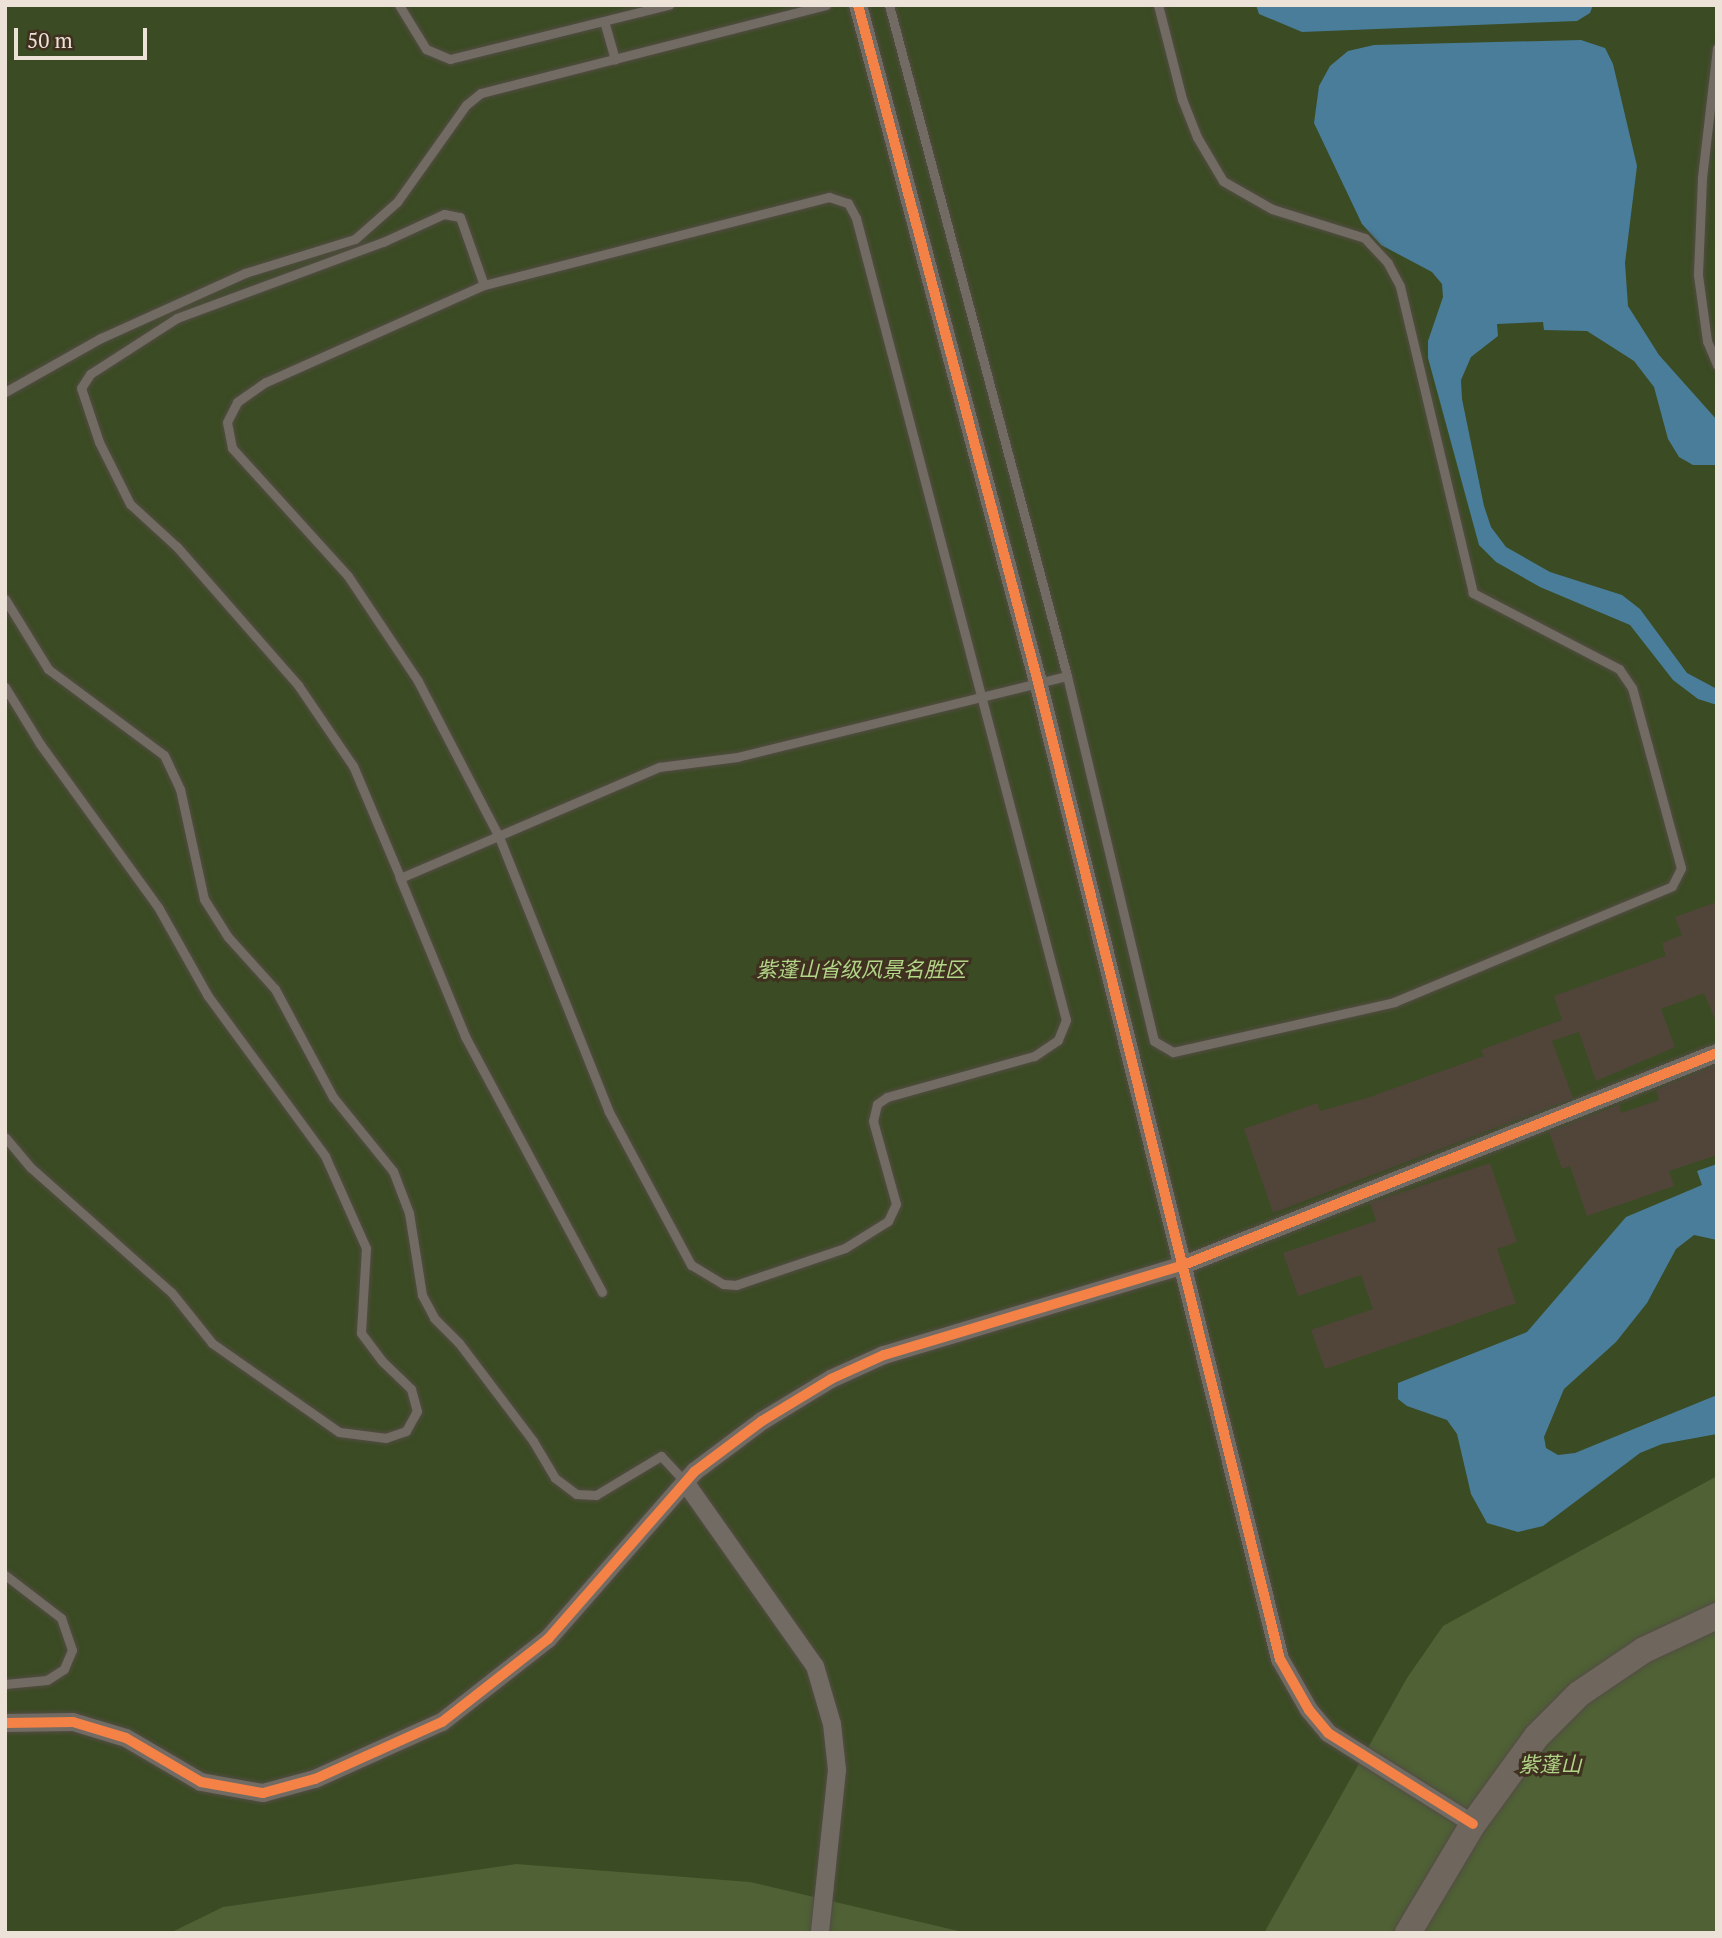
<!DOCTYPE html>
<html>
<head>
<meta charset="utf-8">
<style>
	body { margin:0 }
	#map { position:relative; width:1722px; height:1938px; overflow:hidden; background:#382f26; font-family:"PT Serif","Noto Sans SC",serif }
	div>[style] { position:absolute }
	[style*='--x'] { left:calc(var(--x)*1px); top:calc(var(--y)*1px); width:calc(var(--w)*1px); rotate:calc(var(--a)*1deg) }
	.green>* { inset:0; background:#3b4b23; transform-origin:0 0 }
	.forest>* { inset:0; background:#4f6135 }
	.water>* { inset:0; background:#497d9a }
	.building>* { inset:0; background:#51453a }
	.roads { filter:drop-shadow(0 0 2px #534c44) drop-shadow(0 0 2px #534c44) }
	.lane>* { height:9px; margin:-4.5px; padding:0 4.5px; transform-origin:4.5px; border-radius:4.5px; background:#726b64 }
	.street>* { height:18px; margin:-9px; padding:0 9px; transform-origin:9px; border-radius:9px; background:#726b64 }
	.secondary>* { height:26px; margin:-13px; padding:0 13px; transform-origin:13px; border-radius:13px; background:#6f665d }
	.cycleway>* { height:10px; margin:-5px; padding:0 5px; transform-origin:5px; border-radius:5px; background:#f48246 }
	span { translate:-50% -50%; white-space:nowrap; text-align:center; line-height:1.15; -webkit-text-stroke:6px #3f301f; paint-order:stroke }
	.park-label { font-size:21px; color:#b2d588; font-style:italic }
	.frame { position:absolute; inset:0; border:7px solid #ece2d8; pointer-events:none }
	.scale { position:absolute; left:14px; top:28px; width:133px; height:32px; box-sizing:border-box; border:4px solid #ece2d8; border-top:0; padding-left:9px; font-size:21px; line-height:24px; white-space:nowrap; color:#ece2d8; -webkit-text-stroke:5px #3f301f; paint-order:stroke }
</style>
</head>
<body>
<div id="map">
	<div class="green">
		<div style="left:5px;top:5px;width:1712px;height:1928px"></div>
	</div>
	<div class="forest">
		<div style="clip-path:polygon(1717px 1476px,1717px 1933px,1264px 1933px,1407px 1678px,1443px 1626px)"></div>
		<div style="clip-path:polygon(516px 1864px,750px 1882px,967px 1933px,170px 1933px,223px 1907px)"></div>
	</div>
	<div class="water">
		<div style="clip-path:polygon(1256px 5px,1593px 5px,1590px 13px,1577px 21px,1302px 32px,1259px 14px)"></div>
		<div style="clip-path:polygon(1581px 40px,1605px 48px,1613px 64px,1637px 166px,1625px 263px,1628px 306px,1659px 355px,1717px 420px,1717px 465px,1693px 465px,1679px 457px,1668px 439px,1654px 387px,1634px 361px,1587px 331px,1544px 330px,1543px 322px,1497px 324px,1498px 336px,1471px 357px,1461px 380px,1462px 399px,1484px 506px,1491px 527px,1506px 547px,1550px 572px,1622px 595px,1640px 609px,1687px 673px,1717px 689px,1717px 705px,1698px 699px,1673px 680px,1630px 625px,1540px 587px,1496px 562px,1479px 545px,1428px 358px,1428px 341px,1443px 297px,1442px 284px,1432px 272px,1381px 245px,1362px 224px,1314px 123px,1319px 86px,1330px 66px,1348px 51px,1374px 45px)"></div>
		<div style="clip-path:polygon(1717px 1164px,1717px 1240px,1694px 1235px,1676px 1249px,1647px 1303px,1616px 1342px,1564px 1389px,1544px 1437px,1546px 1448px,1558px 1455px,1575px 1453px,1717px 1395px,1717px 1434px,1662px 1444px,1640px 1453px,1543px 1526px,1518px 1532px,1487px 1523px,1471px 1494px,1457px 1434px,1447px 1420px,1407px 1406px,1398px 1399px,1398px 1383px,1527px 1332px,1626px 1217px,1702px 1185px,1697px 1171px)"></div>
	</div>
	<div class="building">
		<div style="clip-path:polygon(1717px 902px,1717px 1024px,1704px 993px,1661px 1009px,1675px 1047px,1596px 1081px,1579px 1032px,1552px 1041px,1573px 1098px,1273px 1213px,1244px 1129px,1317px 1103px,1320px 1111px,1367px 1098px,1484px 1056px,1481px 1050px,1562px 1020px,1554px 996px,1666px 956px,1662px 943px,1682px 935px,1675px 917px)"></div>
		<div style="clip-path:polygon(1717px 1065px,1717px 1155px,1669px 1171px,1674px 1186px,1587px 1216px,1570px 1166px,1562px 1169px,1549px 1132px,1619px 1105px,1621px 1113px,1659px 1100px,1656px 1090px)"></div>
		<div style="clip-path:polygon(1490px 1163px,1517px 1242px,1497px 1249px,1516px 1303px,1325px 1369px,1311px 1330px,1373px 1309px,1361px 1275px,1298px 1296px,1283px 1253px,1376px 1221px,1370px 1203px)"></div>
	</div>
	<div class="roads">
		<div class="lane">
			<div style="--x:399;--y:5;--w:52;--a:58.5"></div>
			<div style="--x:426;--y:49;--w:26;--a:23"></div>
			<div style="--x:450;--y:59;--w:226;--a:-13.9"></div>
			<div style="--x:889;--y:5;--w:694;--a:75.14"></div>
			<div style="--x:1067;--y:676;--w:375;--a:76.6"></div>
			<div style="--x:1154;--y:1041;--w:22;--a:30"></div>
			<div style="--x:1173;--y:1052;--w:227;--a:-12.7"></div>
			<div style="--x:1394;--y:1002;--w:301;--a:-22.6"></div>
			<div style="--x:1672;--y:886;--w:20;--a:-63"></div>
			<div style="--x:1681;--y:868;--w:187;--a:-105.2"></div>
			<div style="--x:1632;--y:688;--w:23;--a:-124"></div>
			<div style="--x:1619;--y:669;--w:165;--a:-152.5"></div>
			<div style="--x:1473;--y:593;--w:316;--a:-103.4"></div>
			<div style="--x:1400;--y:286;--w:26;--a:-118"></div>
			<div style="--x:1388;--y:263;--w:34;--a:-133"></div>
			<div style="--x:1365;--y:238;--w:97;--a:-162.7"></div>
			<div style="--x:1272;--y:209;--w:56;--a:-150.3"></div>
			<div style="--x:1223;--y:181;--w:51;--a:-120.6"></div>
			<div style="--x:1197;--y:137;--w:41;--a:-111.5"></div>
			<div style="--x:1182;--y:99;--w:97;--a:-104.3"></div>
			<div style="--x:604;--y:21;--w:40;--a:74"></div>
			<div style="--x:1717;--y:48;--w:131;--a:96.6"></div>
			<div style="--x:1702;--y:178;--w:97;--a:92.4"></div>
			<div style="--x:1698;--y:275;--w:67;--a:82.2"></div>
			<div style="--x:1707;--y:341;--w:26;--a:67"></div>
			<div style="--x:829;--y:197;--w:20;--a:18"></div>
			<div style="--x:848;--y:203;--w:17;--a:62"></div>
			<div style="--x:856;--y:218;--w:829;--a:75.33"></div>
			<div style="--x:1066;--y:1020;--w:22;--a:112"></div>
			<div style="--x:1058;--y:1040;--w:29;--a:146"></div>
			<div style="--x:1034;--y:1056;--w:153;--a:164.4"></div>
			<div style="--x:887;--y:1097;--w:12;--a:145"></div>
			<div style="--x:877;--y:1104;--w:17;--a:103"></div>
			<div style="--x:873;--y:1121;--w:86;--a:74.5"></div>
			<div style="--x:896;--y:1204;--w:19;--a:115"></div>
			<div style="--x:888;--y:1221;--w:51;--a:147.9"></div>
			<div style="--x:845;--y:1248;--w:115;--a:161.3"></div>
			<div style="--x:736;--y:1285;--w:13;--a:-176"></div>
			<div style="--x:723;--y:1284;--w:37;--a:-149"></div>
			<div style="--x:691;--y:1265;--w:174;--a:-118.2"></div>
			<div style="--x:609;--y:1112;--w:298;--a:-111.8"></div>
			<div style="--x:498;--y:835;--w:174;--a:-117.5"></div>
			<div style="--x:418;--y:681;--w:126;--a:-123.7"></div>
			<div style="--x:348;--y:576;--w:173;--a:-132.2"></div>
			<div style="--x:232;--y:448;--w:26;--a:-101"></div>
			<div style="--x:227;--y:422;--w:22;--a:-63"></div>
			<div style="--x:237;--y:402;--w:35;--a:-35"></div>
			<div style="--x:266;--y:382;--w:239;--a:-24"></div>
			<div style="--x:484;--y:285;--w:356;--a:-14.3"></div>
			<div style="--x:5;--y:392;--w:110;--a:-29.4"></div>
			<div style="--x:101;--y:338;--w:158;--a:-24.3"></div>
			<div style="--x:245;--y:273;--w:115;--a:-17.2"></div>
			<div style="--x:355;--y:239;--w:56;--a:-41.4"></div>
			<div style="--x:397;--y:202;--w:119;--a:-54.6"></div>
			<div style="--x:466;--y:105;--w:19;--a:-39"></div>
			<div style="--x:481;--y:93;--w:356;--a:-14.3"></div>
			<div style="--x:5;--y:599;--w:82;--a:58.4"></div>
			<div style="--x:48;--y:669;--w:144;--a:36.6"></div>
			<div style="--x:164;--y:755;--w:38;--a:65"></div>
			<div style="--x:180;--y:789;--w:113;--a:77.7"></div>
			<div style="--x:204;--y:899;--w:45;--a:57.7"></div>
			<div style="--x:228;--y:937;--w:70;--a:47.9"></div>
			<div style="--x:275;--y:989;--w:123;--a:61.8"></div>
			<div style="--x:333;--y:1097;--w:95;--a:51"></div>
			<div style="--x:393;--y:1171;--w:45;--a:69.1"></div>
			<div style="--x:409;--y:1213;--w:83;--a:81"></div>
			<div style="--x:422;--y:1295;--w:26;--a:62"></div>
			<div style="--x:434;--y:1318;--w:35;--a:45"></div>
			<div style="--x:459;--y:1343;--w:123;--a:52.9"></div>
			<div style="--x:533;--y:1441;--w:43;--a:59.3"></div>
			<div style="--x:555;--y:1478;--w:26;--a:37"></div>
			<div style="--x:576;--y:1494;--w:20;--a:3"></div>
			<div style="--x:596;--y:1495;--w:76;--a:-31"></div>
			<div style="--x:661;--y:1456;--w:35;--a:47"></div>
			<div style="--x:5;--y:687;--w:67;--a:58.4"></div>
			<div style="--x:40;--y:744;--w:201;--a:54.1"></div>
			<div style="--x:158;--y:907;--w:102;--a:60.7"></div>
			<div style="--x:208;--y:996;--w:198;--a:53.8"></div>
			<div style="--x:325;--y:1156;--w:101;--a:66"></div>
			<div style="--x:366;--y:1248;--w:85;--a:93.4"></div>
			<div style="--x:361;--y:1333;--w:35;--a:53"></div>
			<div style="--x:382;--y:1361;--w:40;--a:44"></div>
			<div style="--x:411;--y:1389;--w:23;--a:75"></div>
			<div style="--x:417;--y:1411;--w:23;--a:119"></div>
			<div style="--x:406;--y:1431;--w:21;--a:161"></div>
			<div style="--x:386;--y:1438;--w:47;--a:-172.7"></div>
			<div style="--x:339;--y:1432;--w:155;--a:-145"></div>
			<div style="--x:212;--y:1343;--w:64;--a:-128.7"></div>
			<div style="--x:172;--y:1293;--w:188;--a:-138.4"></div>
			<div style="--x:31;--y:1168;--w:40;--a:-130"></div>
			<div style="--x:400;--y:877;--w:121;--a:-112.9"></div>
			<div style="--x:353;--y:766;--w:98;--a:-124.2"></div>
			<div style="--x:298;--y:685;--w:184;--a:-131.2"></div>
			<div style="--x:177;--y:547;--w:64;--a:-137.5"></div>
			<div style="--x:130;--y:504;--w:69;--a:-116.6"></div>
			<div style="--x:99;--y:442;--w:57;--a:-108.4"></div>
			<div style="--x:81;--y:388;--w:17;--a:-57"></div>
			<div style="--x:90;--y:374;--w:103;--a:-32.8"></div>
			<div style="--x:177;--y:318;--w:220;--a:-20.3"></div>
			<div style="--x:383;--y:242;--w:67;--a:-24.7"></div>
			<div style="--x:444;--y:214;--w:16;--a:11"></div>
			<div style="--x:460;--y:217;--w:72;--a:70.6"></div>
			<div style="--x:602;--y:1292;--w:290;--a:-118.2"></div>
			<div style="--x:465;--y:1036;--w:171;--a:-112.4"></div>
			<div style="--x:400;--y:878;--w:282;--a:-23.2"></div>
			<div style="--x:659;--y:767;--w:79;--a:-7.3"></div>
			<div style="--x:737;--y:757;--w:340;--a:-13.8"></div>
			<div style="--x:5;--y:1575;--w:71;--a:37.5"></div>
			<div style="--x:61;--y:1618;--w:34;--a:71"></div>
			<div style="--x:72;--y:1650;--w:21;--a:113"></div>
			<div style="--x:64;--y:1669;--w:20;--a:147"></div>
			<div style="--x:47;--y:1680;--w:42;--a:174.6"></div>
		</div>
		<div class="street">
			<div style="--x:858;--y:5;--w:701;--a:75.11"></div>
			<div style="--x:1038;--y:682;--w:1007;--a:76.09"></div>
			<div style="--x:1280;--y:1659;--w:59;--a:60.4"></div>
			<div style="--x:1309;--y:1710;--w:30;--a:50"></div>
			<div style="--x:1328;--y:1733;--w:171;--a:32.1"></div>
			<div style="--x:685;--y:1482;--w:225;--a:54.8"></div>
			<div style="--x:815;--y:1666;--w:60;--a:73.7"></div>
			<div style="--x:832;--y:1724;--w:46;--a:83.8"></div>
			<div style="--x:837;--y:1770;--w:164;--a:96"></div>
			<div style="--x:5;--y:1723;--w:68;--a:-0.8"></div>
			<div style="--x:73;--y:1722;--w:55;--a:16.8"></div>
			<div style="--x:126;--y:1738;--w:87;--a:30.4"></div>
			<div style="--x:201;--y:1782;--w:63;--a:10.1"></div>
			<div style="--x:263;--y:1793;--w:54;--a:-15.1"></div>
			<div style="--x:315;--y:1779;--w:139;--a:-24.2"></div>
			<div style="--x:442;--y:1722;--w:135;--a:-38.1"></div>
			<div style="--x:548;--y:1639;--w:222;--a:-48.8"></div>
			<div style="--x:694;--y:1472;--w:85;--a:-36.9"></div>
			<div style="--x:762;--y:1421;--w:81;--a:-31.3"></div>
			<div style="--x:831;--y:1379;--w:58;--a:-24.4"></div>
			<div style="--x:884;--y:1355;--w:310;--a:-16.7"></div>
			<div style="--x:1181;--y:1266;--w:577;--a:-21.67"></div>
		</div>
		<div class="secondary">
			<div style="--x:1408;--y:1933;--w:127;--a:-59.2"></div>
			<div style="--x:1473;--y:1824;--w:109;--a:-54"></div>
			<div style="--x:1537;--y:1736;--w:59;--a:-45"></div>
			<div style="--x:1579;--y:1694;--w:78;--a:-34.1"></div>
			<div style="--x:1644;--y:1650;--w:81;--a:-25"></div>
		</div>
	</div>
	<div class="cycleway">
		<div style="--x:858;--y:5;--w:701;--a:75.11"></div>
		<div style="--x:1038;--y:682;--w:1007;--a:76.09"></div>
		<div style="--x:1280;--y:1659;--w:59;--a:60.4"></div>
		<div style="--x:1309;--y:1710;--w:30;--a:50"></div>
		<div style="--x:1328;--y:1733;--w:171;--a:32.1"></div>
		<div style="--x:5;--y:1723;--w:68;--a:-0.8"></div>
		<div style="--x:73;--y:1722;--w:55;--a:16.8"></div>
		<div style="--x:126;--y:1738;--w:87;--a:30.4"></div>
		<div style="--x:201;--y:1782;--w:63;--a:10.1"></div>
		<div style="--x:263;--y:1793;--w:54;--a:-15.1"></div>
		<div style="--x:315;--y:1779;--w:139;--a:-24.2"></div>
		<div style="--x:442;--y:1722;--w:135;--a:-38.1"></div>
		<div style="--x:548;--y:1639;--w:222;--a:-48.8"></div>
		<div style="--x:694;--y:1472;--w:85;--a:-36.9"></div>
		<div style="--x:762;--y:1421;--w:81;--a:-31.3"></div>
		<div style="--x:831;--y:1379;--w:58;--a:-24.4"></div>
		<div style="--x:884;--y:1355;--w:310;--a:-16.7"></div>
		<div style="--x:1181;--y:1266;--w:577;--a:-21.67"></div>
	</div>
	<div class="park-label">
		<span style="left:861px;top:969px">紫蓬山省级风景名胜区</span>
		<span style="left:1550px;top:1764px">紫蓬山</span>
	</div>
	<div class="frame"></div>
	<div class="scale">50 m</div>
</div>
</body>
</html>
